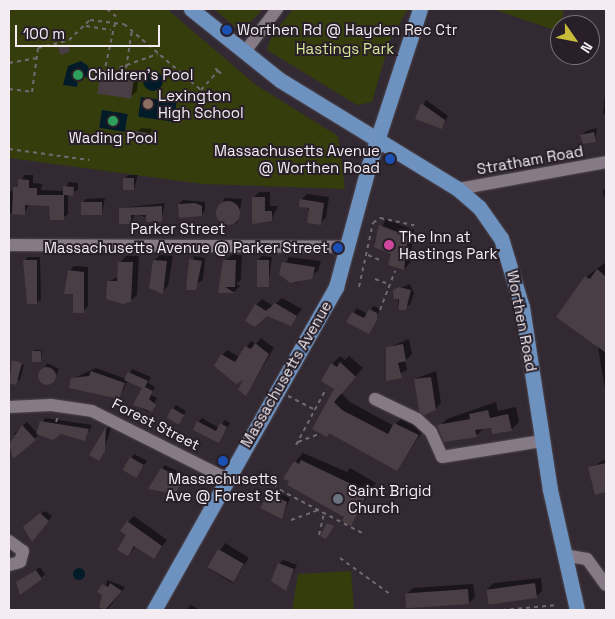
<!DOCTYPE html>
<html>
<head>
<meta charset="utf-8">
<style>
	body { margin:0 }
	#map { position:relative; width:615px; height:619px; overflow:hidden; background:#322932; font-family:"Space Grotesk",sans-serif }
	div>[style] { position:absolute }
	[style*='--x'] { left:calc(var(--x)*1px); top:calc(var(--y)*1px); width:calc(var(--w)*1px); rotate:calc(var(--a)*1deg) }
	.green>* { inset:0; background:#353d0d }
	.water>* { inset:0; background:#021b29; transform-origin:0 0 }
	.round { border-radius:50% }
	.shadow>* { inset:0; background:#0007; transform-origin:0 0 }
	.building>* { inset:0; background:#4a3e45; transform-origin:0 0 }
	.path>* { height:2px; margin-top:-1px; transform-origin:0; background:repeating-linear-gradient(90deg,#726a72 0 4px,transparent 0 8px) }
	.roads { filter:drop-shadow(0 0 1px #4e474e) drop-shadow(0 0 1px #4e474e) }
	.minor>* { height:12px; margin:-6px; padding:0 6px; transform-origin:6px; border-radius:6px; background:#857a85 }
	.major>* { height:15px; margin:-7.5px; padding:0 7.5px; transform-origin:7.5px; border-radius:7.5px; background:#6d92c0 }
	.dots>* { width:14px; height:14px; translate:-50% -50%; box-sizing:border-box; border:2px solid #281f28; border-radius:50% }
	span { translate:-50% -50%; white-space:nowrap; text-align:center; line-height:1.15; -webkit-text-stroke:4px #281f28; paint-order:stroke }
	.poi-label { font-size:15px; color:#f3edf3 }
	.left { translate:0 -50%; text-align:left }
	.right { translate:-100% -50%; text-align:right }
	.park-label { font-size:15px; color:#d5e699 }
	.street-label { font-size:15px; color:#f3edf3 }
	.frame { position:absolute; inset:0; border:10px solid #f3edf3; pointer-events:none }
	.north { position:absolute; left:550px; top:15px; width:50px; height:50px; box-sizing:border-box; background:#281f28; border:1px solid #797179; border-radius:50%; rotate:123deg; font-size:14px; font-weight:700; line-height:20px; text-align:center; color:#f3edf3 }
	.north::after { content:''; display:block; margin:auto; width:18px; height:22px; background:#c9bb3a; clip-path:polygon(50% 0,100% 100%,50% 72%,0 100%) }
	.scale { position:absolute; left:15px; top:25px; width:145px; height:22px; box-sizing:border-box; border:2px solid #f3edf3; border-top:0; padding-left:6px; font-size:15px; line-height:18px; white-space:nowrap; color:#f3edf3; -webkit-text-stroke:4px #281f28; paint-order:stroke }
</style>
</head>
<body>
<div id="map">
	<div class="green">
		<div style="clip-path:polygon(9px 9px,167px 9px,256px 85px,338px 136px,345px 189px,203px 184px,9px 158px)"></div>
		<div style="clip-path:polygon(214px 9px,263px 9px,241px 32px)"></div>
		<div style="clip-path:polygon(293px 9px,408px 9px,390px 40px,372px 102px,357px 105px,267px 50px,271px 37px)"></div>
		<div style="clip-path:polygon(493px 9px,564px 9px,560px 32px)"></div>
		<div style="clip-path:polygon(351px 571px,354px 610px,292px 610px,298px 574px)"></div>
	</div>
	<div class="water">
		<div style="clip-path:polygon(81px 61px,88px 66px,91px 78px,79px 76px,77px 87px,63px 85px,68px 66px)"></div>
		<div class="round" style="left:143px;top:71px;width:20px;height:20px"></div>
		<div style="left:141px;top:97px;width:36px;height:20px;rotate:8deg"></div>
		<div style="left:102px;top:110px;width:26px;height:18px;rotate:9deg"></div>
		<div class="round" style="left:73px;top:568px;width:12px;height:12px"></div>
	</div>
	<div class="shadow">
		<div style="clip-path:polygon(108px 69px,139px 74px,137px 91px,130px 97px,101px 75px)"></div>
		<div style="clip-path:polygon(605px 94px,606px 114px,603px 114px)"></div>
		<div style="clip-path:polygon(426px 100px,448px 116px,441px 128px,416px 118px)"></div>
		<div style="clip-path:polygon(141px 128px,152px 129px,147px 141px,137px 132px)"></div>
		<div style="clip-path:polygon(597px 128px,595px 141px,582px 135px,586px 131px)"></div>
		<div style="clip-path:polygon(24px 175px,33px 175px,33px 183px,42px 184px,41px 190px,64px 191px,69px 182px,78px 183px,78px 190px,68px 194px,68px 214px,63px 218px,50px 205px,29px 204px,24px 214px,9px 213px,9px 191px,16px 191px)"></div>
		<div style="clip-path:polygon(128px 175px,138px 175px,134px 189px,124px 179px)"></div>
		<div style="clip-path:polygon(606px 188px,606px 201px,602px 191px)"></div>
		<div style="clip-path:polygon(259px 192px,270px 192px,270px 206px,278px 206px,271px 220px,253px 198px)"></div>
		<div style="clip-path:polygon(307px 194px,329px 197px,326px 217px,320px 224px,301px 200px)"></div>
		<div style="clip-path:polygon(105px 198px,102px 213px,82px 203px,86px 199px)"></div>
		<div style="clip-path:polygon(224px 198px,242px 199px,237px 223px,219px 223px)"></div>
		<div style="clip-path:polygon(183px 200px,205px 202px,205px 210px,202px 214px,179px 204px)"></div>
		<div style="clip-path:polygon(165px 203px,161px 221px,135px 214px,131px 223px,121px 208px)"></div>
		<div style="clip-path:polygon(386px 219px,414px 230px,410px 263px,404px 269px,393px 253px,374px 243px)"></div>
		<div style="clip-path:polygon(160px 255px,173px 256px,168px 286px,162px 292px,154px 261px)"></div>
		<div style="clip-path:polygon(231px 255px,242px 255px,241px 280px,236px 284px,240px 286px,234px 292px,219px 292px,225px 261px)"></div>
		<div style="clip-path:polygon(126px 256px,139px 256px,137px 295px,130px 301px,108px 282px,119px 276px,120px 263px)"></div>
		<div style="clip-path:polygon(194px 256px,205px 258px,203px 280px,188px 288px)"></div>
		<div style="clip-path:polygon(262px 256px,272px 257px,268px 286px,258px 260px)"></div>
		<div style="clip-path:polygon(28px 257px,40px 257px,41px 299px,37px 302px,24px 261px)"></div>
		<div style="clip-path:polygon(289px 257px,321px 261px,318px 271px,296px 283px,280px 273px)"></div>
		<div style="clip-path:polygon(606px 262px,606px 389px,605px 389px,586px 277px)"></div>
		<div style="clip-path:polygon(74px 266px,88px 267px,88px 306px,83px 312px,69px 271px)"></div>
		<div style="clip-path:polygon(410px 284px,414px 293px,410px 305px,400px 308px,395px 290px)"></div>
		<div style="clip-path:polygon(282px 298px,302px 309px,290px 324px,256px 305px,262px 299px,273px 306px)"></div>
		<div style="clip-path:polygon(374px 306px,380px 309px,368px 333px,348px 321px,357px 308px,367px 314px)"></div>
		<div style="clip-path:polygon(261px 338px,274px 348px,246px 394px,246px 377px,222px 355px,227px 350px,240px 357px,251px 341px,256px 344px)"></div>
		<div style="clip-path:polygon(409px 339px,412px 354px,405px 361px,407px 370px,387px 380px,387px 348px)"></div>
		<div style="clip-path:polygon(35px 350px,42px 350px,41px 360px,33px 352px)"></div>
		<div style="clip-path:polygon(340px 356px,345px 360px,349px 356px,363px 368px,341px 393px,350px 402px,394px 426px,403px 416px,426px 427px,396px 470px,330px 432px,327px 435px,335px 389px,332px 364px)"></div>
		<div style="clip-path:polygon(47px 363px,59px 369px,52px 384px,39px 381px)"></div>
		<div style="clip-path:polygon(24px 364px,20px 380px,9px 381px,9px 370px)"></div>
		<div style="clip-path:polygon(96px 368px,126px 379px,132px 369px,151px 377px,148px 383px,155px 387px,151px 395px,157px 398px,151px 408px,148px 412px,135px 405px,144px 387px,128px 380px,119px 398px,72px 379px)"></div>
		<div style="clip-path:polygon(436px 371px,441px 403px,435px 409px,415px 379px)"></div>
		<div style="clip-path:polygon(496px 402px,498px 411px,516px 407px,519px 422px,511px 430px,484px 428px,476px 436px,439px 427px,447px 419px)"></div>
		<div style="clip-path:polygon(176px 405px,186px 411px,178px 423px,173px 409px)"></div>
		<div style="clip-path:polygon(45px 418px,92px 425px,85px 440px,60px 432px,40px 434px,13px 457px,9px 445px,18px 438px,14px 434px,27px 422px,38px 434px)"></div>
		<div style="clip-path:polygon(202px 418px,219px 428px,225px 420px,230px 423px,218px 442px,198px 422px)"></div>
		<div style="clip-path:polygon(112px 425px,102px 456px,91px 454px,107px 428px)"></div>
		<div style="clip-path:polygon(303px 453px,347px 472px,350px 468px,376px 483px,350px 524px,295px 462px)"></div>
		<div style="clip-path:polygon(134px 454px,147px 461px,136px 477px,131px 458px)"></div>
		<div style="clip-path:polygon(606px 459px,606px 491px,596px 494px,590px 468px)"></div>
		<div style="clip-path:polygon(165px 465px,186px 475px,174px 493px,162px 469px)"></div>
		<div style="clip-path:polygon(274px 490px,290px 498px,282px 517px,270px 493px)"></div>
		<div style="clip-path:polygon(45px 511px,52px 516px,36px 536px,24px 527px)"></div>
		<div style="clip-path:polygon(134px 516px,167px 540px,154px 557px,136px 546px,128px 555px,128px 522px)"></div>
		<div style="left:225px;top:543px;width:28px;height:30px;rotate:32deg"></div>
		<div style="clip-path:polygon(283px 560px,297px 565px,286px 589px,279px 564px)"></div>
		<div style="clip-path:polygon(40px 567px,45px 574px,41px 578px,18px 582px)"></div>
		<div style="clip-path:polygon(541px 578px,542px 591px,536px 597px,487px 589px,494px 583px)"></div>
		<div style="clip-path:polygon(107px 580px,125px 587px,107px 610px,101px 606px)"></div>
		<div style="clip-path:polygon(473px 584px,475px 597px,469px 603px,407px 607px,407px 594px,413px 588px)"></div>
		<div style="clip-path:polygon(191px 605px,200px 610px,186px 610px)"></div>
	</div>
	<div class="building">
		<div style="left:67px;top:44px;width:8px;height:10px;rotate:67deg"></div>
		<div style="left:100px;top:75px;width:34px;height:19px;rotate:8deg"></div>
		<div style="clip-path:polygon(421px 103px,445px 120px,442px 129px,415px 119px)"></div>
		<div style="left:136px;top:131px;width:13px;height:9px;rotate:9deg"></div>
		<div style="clip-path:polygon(594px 132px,596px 142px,583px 144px,580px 135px)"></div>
		<div style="left:123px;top:178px;width:11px;height:12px"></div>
		<div style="clip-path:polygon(18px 179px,29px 180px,29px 188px,37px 188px,37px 195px,63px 195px,63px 186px,74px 187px,73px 196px,64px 195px,64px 220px,50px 220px,49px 206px,25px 205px,25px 215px,12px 214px,13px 187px,18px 187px)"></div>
		<div style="clip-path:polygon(252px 197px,265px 197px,265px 211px,272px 211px,272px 221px,252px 224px)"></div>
		<div style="clip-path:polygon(300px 199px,324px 203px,321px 225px,307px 223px,309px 208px,299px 207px)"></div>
		<div class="round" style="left:216px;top:201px;width:24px;height:24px"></div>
		<div style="left:81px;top:202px;width:21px;height:13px"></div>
		<div style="clip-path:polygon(195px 203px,202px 206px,202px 216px,179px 218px,178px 204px)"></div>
		<div style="clip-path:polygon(162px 206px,162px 222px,146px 222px,146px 215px,131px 215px,131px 224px,119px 224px,119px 208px)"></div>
		<div style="clip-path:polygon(379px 225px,408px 236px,404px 270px,388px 265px,391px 254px,374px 247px)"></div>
		<div style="clip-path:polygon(189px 259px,202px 261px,196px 290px,186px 290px)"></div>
		<div style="clip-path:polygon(23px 260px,37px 260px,37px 304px,27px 304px)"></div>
		<div style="clip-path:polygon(153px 260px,167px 261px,163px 294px,149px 288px)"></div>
		<div style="clip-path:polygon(223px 260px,236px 260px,235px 287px,225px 287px,235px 293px,218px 293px)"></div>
		<div style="left:257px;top:260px;width:12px;height:27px"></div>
		<div style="clip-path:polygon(118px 262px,133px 262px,131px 302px,123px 304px,106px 299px,107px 281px,117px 281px)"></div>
		<div style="clip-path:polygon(282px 262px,315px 267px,312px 279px,290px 283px,279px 274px)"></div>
		<div style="clip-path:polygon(597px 269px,606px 277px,606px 353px,556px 317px,585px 276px,590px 279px)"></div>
		<div style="clip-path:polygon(68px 270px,84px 272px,84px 313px,73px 313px,73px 294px,64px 294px)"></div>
		<div style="clip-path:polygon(399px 287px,411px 290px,406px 310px,399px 310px,399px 299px,394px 299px,393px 290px)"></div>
		<div style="clip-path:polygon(275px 303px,297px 316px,291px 326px,267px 316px,255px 327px,245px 321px,255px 304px,266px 311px)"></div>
		<div style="clip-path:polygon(369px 309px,377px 313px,377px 320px,369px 334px,346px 322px,352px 312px,364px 318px)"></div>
		<div style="clip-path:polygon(255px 343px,269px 354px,246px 396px,238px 390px,243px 380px,236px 384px,214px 366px,221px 354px,235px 362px,245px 346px,251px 349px)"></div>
		<div style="clip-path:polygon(403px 344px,406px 361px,398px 363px,402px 378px,386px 381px,386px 347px)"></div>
		<div style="left:32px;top:351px;width:9px;height:11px"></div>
		<div style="clip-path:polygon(12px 360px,22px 363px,16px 385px,9px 383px)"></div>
		<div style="clip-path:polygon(340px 362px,356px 377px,334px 402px,342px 410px,388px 434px,394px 423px,419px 435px,397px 471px,329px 433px,327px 437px,312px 429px,334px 389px,321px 381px,331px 363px,337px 367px)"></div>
		<div class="round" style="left:38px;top:367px;width:18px;height:18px"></div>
		<div style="clip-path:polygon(91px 371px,125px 383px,119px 399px,69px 388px,71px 378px,89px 376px)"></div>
		<div style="clip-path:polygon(128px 372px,148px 381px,145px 387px,153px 391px,149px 399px,156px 405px,152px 412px,133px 405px,142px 388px,124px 380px)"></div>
		<div style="clip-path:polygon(431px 377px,436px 410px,424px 415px,419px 411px,414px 379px)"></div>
		<div style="left:172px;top:408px;width:14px;height:11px;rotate:30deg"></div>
		<div style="clip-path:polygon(488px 410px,490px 418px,508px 414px,512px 431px,492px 434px,491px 428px,475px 430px,477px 437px,444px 442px,437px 425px,470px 419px,469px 414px)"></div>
		<div style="clip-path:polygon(40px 421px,89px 429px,85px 441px,61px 434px,53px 440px,36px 434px)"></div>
		<div style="clip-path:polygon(197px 421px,216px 431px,220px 423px,227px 427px,219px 443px,193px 430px)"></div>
		<div style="clip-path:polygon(22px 425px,36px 440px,13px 459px,9px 444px)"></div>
		<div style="clip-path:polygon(106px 427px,105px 451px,99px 461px,89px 455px)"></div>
		<div style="left:130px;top:457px;width:16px;height:15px;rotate:30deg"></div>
		<div style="clip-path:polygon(301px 460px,368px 492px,351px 526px,342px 521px,344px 517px,287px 485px,289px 481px,283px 479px,294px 461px,299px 464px)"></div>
		<div style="clip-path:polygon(606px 463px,606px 492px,595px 495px,588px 467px)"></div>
		<div style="clip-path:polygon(161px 468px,184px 479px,175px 494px,148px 489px)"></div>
		<div style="clip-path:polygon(269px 493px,287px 502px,282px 519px,260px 508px)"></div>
		<div style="clip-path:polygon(40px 513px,49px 521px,32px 542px,23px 527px)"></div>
		<div style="clip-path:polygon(127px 521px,162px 546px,154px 559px,134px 546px,128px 556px,117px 550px,126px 535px,120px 531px)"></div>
		<div style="clip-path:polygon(327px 523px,334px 526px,326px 539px,320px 536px)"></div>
		<div style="left:218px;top:549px;width:30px;height:21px;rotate:30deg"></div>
		<div style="clip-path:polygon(278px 563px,294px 569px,286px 591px,271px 581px)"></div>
		<div style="clip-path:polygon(36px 570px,42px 579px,20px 595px,16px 582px)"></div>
		<div style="clip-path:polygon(110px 583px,122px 591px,105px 610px,99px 607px,102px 595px,97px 592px,102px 584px,108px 587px)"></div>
		<div style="left:535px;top:583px;width:15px;height:49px;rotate:82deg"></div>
		<div style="left:468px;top:589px;width:15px;height:63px;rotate:86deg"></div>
	</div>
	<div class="path">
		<div style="--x:107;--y:9;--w:13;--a:39"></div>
		<div style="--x:115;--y:23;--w:51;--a:102.4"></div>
		<div style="--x:104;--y:73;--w:57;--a:-19.4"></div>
		<div style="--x:86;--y:26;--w:25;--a:9"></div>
		<div style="--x:9;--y:63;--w:27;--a:-10"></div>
		<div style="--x:126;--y:68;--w:37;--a:-81"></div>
		<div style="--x:218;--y:71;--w:6;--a:39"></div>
		<div style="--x:9;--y:89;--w:23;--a:7"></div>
		<div style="--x:32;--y:92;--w:44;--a:-82.2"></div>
		<div style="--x:38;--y:48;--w:32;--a:-14"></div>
		<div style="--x:69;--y:40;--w:29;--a:-44"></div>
		<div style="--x:90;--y:20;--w:34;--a:7"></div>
		<div style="--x:124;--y:24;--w:101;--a:40.6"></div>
		<div style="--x:201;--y:90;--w:25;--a:-48"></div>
		<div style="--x:218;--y:71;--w:6;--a:-135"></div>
		<div style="--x:9;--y:149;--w:81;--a:7.8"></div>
		<div style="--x:368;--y:255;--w:13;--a:23"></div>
		<div style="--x:375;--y:279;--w:15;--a:20"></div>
		<div style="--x:359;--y:287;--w:66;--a:-77.7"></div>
		<div style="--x:373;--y:223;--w:9;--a:-36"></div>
		<div style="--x:380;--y:218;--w:35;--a:12"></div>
		<div style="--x:380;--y:310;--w:42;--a:-69"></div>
		<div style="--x:288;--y:396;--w:30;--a:27"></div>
		<div style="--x:56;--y:422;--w:5;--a:-68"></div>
		<div style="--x:298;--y:442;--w:22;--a:-21"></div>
		<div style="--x:296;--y:445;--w:64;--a:-61.8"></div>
		<div style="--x:268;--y:478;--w:17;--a:45"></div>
		<div style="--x:280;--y:490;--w:95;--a:27.6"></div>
		<div style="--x:291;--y:520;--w:29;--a:-20"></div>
		<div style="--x:319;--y:535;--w:23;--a:-77"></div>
		<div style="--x:340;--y:558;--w:62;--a:35.8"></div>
		<div style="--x:502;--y:610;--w:56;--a:-5.1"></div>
	</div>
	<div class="roads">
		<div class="minor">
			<div style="--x:244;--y:53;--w:55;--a:-53.1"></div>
			<div style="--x:458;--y:189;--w:150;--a:-10.3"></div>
			<div style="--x:9;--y:245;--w:338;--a:0.3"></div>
			<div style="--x:375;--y:399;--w:47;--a:25.5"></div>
			<div style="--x:417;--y:419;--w:19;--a:43"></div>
			<div style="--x:431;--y:432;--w:27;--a:66"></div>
			<div style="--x:442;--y:457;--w:101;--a:-9.1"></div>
			<div style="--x:9;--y:407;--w:42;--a:-2.7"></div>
			<div style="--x:51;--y:405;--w:41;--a:8.3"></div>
			<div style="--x:92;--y:411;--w:149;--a:26.7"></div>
			<div style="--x:9;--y:541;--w:17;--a:36"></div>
			<div style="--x:23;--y:551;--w:11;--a:105"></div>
			<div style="--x:20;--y:562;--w:11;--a:165"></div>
			<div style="--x:564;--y:555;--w:23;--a:10"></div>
			<div style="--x:587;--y:559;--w:32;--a:54"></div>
		</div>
		<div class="major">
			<div style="--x:191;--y:9;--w:114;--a:38.6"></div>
			<div style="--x:280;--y:80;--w:209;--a:31.5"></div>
			<div style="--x:458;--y:189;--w:28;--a:41"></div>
			<div style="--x:479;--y:207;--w:38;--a:55"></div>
			<div style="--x:501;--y:238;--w:72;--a:73.1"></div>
			<div style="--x:522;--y:307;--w:185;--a:81.3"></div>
			<div style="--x:550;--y:490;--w:123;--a:77.3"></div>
			<div style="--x:154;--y:610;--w:371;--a:-60.6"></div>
			<div style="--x:336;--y:287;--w:126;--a:-74.9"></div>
			<div style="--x:369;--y:165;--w:164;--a:-71.9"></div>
		</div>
	</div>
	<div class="dots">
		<div style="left:227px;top:30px;background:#1a4fb4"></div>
		<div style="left:78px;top:75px;background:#2e9e5b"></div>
		<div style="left:148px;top:104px;background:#8d6e63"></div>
		<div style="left:113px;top:121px;background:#2e9e5b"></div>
		<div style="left:390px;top:159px;background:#1a4fb4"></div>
		<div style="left:389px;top:245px;background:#d1479c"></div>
		<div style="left:338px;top:248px;background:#1a4fb4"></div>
		<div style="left:223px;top:461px;background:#1a4fb4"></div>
		<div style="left:338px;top:499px;background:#6b7280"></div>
	</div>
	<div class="poi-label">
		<span class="left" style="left:237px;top:30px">Worthen Rd @ Hayden Rec Ctr</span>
		<span class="left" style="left:88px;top:75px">Children's Pool</span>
		<span class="left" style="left:158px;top:104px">Lexington<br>High School</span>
		<span style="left:113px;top:138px">Wading Pool</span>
		<span class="right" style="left:380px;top:159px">Massachusetts Avenue<br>@ Worthen Road</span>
		<span class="left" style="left:399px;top:245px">The Inn at<br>Hastings Park</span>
		<span class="right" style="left:328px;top:248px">Massachusetts Avenue @ Parker Street</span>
		<span style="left:223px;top:487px">Massachusetts<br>Ave @ Forest St</span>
		<span class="left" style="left:348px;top:499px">Saint Brigid<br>Church</span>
	</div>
	<div class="park-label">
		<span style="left:345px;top:49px">Hastings Park</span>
	</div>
	<div class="street-label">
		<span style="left:530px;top:160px;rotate:-10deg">Stratham Road</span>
		<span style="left:178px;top:229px">Parker Street</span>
		<span style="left:522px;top:321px;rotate:79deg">Worthen Road</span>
		<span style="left:286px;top:374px;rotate:-60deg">Massachusetts Avenue</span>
		<span style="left:156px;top:424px;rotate:27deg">Forest Street</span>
	</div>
	<div class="frame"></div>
	<div class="north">N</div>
	<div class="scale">100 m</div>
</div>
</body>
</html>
